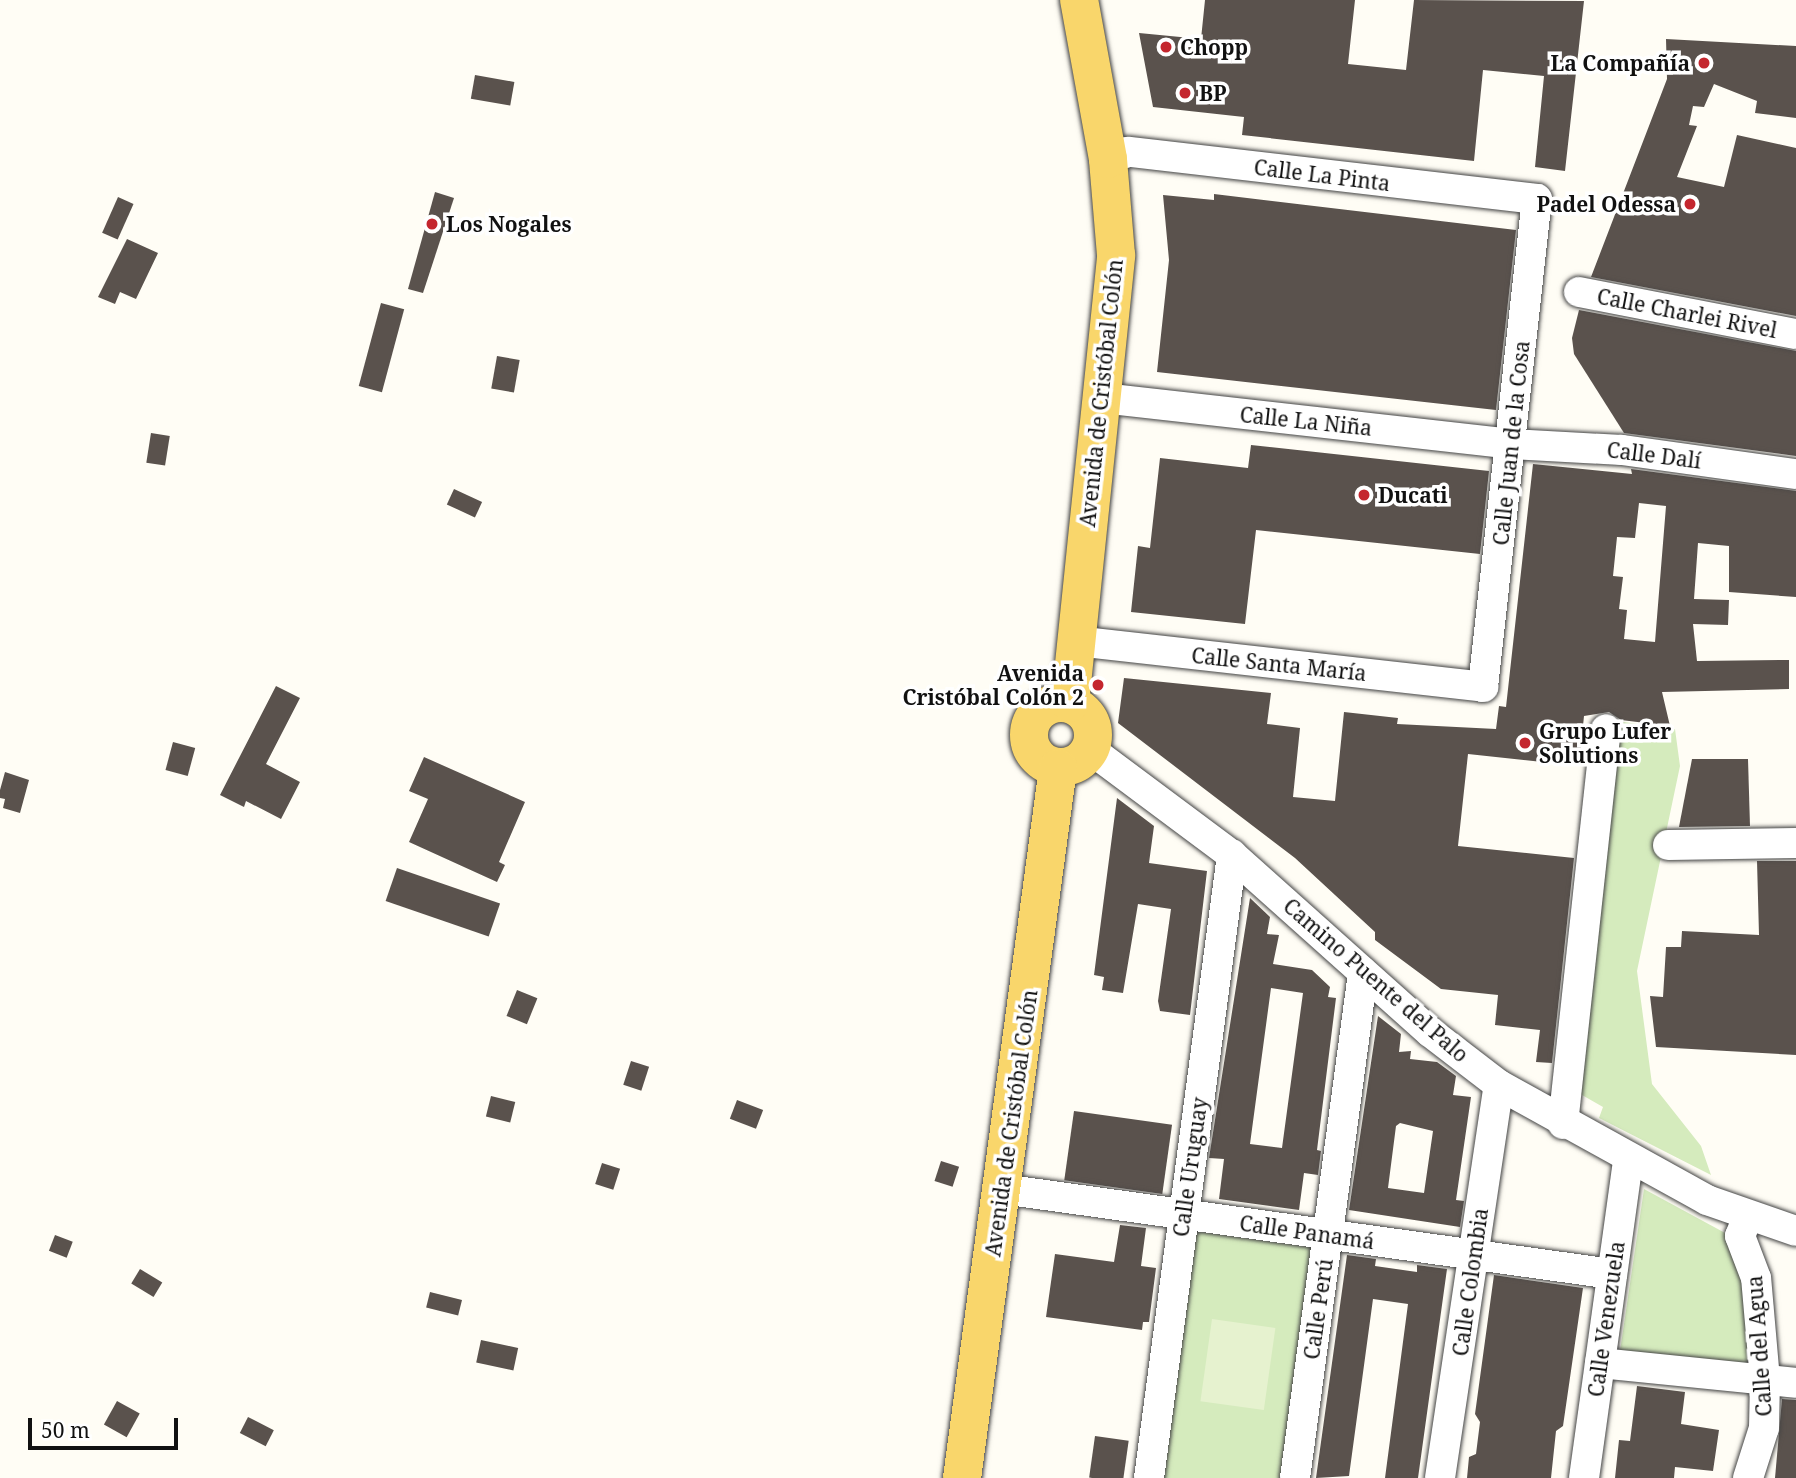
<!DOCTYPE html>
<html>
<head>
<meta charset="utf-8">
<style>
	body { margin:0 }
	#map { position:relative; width:1796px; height:1478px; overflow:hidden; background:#fffdf5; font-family:"Noto Serif",serif }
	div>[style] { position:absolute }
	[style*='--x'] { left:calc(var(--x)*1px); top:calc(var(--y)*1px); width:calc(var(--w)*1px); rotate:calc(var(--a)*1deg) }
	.green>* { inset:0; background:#d5ebbd; transform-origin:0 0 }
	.pitch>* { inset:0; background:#e6f2cf; transform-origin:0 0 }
	.building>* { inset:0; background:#5a524d; transform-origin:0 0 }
	.roads { filter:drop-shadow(0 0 2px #444) drop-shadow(0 0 2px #444) }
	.minor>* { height:30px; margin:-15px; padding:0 15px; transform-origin:15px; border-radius:15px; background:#fff }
	.major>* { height:38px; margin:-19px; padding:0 19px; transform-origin:19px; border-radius:19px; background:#f9d66b }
	.major>.ring { margin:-19px; padding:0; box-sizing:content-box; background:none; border:38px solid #f9d66b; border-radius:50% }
	.dots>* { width:19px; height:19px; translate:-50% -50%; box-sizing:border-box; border:4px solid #fff; border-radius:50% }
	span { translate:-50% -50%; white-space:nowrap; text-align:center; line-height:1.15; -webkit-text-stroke:7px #fff; paint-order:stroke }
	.poi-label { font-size:21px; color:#111; font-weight:700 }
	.left { translate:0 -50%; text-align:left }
	.right { translate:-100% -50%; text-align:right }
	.street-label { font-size:21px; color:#111 }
	.scale { position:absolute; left:28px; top:1418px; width:150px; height:32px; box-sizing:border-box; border:4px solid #111; border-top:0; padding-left:9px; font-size:21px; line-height:24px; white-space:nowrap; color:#111; -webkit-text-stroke:5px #fff; paint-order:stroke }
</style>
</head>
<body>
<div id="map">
	<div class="green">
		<div style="clip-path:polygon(1602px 719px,1675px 729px,1680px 766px,1637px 971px,1652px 1084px,1701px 1146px,1711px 1175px,1599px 1118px,1603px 1107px,1561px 1083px)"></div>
		<div style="clip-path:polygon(1644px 1189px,1738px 1240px,1758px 1366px,1620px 1351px)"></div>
		<div style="left:1194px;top:1231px;width:122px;height:250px;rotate:8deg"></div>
	</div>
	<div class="pitch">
		<div style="left:1212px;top:1319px;width:64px;height:83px;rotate:8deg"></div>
	</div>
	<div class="building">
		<div style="clip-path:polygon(1205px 0,1355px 0,1348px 64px,1406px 70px,1414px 0,1584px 1px,1565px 171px,1535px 167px,1544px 76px,1483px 70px,1474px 161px,1242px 135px,1244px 117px,1153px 107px,1139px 33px,1201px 39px)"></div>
		<div style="clip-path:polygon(1666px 39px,1796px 46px,1796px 118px,1755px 113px,1757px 101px,1714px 84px,1704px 107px,1693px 106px,1689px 125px,1697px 126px,1677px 177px,1724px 187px,1737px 135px,1796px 148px,1796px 316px,1591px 277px,1667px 79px)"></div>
		<div style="left:475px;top:75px;width:40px;height:24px;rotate:10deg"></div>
		<div style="clip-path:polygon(435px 192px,454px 198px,423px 293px,408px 289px)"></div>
		<div style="clip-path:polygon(1214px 194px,1516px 230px,1496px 410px,1157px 372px,1169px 260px,1163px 195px,1214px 200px)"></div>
		<div style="left:118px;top:197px;width:17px;height:39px;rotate:24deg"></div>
		<div style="clip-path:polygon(127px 239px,158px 253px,136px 299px,120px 292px,115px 304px,98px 297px)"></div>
		<div style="left:381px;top:303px;width:24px;height:86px;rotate:15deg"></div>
		<div style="clip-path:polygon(1579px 310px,1796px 351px,1796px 456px,1624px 433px,1574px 354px,1572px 338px)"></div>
		<div style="left:497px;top:356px;width:23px;height:33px;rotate:10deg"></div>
		<div style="left:151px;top:433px;width:19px;height:30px;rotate:9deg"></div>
		<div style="clip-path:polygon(1251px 445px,1489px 471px,1480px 554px,1256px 530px,1245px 624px,1131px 612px,1138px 546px,1150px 548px,1160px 458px,1248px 468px)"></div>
		<div style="clip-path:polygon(evenodd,1533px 464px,1632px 474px,1631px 469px,1796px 491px,1796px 597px,1729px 592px,1729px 546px,1698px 543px,1694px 599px,1729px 600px,1728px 625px,1693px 624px,1697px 661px,1789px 660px,1789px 689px,1662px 692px,1670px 726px,1621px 720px,1609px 712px,1584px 716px,1579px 766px,1468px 754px,1458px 846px,1574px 858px,1552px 1063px,1536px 1062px,1540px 1030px,1495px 1025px,1498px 995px,1441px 989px,1375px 940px,1375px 932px,1295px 858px,1118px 723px,1124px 678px,1271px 693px,1267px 724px,1300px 728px,1293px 797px,1335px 801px,1344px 712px,1398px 718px,1397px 724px,1496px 729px,1499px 706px,1506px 707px,1533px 464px,1639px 503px,1666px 506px,1655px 642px,1624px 639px,1627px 610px,1619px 609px,1623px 577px,1613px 576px,1617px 537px,1635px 538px,1639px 503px)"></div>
		<div style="left:454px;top:489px;width:31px;height:17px;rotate:25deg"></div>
		<div style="clip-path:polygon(276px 686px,300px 698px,266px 764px,300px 782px,281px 819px,246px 801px,244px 807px,220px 795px)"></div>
		<div style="left:173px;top:742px;width:23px;height:29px;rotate:15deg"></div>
		<div style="clip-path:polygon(424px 757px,525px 802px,499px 862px,505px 865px,497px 882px,409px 842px,428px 799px,409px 791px)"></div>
		<div style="clip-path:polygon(1692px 759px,1748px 759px,1750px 826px,1679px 827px)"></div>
		<div style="clip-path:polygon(5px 772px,29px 780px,20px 813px,3px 808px,5px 799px,0 798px,0 790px)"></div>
		<div style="clip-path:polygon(1117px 798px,1154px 826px,1149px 863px,1207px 871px,1190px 1015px,1160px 1011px,1158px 1001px,1171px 909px,1138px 904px,1123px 993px,1102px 990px,1104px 977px,1094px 975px)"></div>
		<div style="clip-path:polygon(1757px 861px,1796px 861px,1796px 1055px,1656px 1047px,1650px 996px,1663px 997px,1666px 947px,1681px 947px,1682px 931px,1759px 935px)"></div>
		<div style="left:397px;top:868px;width:109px;height:35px;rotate:19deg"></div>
		<div style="clip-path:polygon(evenodd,1250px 898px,1270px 917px,1267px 934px,1279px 935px,1273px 964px,1312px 970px,1330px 987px,1328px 997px,1336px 998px,1317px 1150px,1321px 1151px,1318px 1175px,1304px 1173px,1299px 1210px,1219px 1199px,1224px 1159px,1209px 1158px,1250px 898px,1271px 988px,1303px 993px,1282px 1148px,1250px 1144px,1271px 988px)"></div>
		<div style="left:517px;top:990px;width:22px;height:28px;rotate:22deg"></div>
		<div style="clip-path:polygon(evenodd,1378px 1016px,1401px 1034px,1399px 1052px,1411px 1051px,1410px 1059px,1437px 1062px,1456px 1076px,1453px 1095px,1471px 1097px,1456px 1200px,1464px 1201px,1460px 1227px,1349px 1210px,1378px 1016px,1400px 1123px,1433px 1131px,1424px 1193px,1388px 1188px,1396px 1126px,1400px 1123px)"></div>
		<div style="left:631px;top:1061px;width:19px;height:25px;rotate:18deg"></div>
		<div style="left:491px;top:1096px;width:25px;height:21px;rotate:14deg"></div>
		<div style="left:737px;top:1100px;width:28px;height:20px;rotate:21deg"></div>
		<div style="left:1074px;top:1111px;width:99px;height:70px;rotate:8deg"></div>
		<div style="left:941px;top:1161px;width:19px;height:21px;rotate:18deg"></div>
		<div style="left:602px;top:1163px;width:19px;height:22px;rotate:18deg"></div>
		<div style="clip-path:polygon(1120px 1225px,1146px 1228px,1141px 1266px,1156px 1268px,1149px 1322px,1143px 1322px,1142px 1330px,1046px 1317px,1055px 1254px,1114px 1262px)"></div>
		<div style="left:55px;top:1235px;width:19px;height:17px;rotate:21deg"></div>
		<div style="clip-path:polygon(1347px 1255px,1376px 1259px,1375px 1266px,1417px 1272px,1417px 1265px,1447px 1269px,1418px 1478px,1385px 1478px,1408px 1304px,1373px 1299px,1349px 1476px,1316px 1478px)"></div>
		<div style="left:140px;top:1269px;width:26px;height:17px;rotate:31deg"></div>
		<div style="clip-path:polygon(1494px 1275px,1583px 1288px,1563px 1426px,1556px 1431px,1551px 1478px,1467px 1478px,1469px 1457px,1476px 1454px,1480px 1422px,1475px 1414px)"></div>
		<div style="left:430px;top:1292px;width:33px;height:16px;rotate:14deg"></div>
		<div style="left:481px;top:1340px;width:38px;height:23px;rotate:12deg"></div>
		<div style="clip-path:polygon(1637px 1386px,1685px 1392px,1681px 1424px,1719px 1430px,1713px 1471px,1675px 1467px,1674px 1478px,1615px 1478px,1619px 1440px,1630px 1441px)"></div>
		<div style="clip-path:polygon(1782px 1399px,1796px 1400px,1796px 1478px,1775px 1478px)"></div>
		<div style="left:117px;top:1401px;width:26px;height:27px;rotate:29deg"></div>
		<div style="left:248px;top:1417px;width:29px;height:18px;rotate:27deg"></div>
		<div style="left:1095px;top:1436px;width:34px;height:42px;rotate:8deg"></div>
	</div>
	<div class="roads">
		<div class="minor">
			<div style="--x:1579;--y:292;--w:221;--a:11"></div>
			<div style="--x:1102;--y:398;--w:412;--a:6.4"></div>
			<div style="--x:1511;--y:444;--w:111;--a:3.1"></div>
			<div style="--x:1622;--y:450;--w:176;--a:7.9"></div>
			<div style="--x:1076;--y:641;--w:410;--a:6.4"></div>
			<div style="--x:1483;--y:687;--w:491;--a:-83.7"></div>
			<div style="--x:1537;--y:199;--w:412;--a:-173.4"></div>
			<div style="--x:1128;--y:152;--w:21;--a:161"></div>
			<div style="--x:1091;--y:750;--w:176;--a:36.7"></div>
			<div style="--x:1232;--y:855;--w:266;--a:41.8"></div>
			<div style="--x:1430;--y:1032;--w:87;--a:37.5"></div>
			<div style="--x:1499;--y:1085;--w:238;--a:28.9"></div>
			<div style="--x:1707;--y:1200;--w:94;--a:19.2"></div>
			<div style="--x:1668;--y:845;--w:128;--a:-0.9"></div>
			<div style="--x:1563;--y:1124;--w:397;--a:-83.8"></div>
			<div style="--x:1002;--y:1189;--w:616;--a:7.93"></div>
			<div style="--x:1600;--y:1363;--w:197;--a:5.8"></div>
			<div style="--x:1149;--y:1478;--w:629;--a:-82.41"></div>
			<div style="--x:1295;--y:1478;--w:510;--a:-82.33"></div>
			<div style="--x:1440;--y:1478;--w:397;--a:-81.5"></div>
			<div style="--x:1584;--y:1478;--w:321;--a:-82.1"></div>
			<div style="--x:1748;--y:1478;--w:52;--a:-72.3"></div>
			<div style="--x:1764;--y:1428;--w:48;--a:-88.8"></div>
			<div style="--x:1765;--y:1380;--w:102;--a:-95"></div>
			<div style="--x:1756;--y:1278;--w:45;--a:-110.9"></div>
			<div style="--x:1740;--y:1236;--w:22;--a:-68"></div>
		</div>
		<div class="major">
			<div class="ring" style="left:1029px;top:703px;width:26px;height:26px"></div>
			<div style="--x:1070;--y:703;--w:450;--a:-84.1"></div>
			<div style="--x:1116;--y:255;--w:96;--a:-94.8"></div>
			<div style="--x:1108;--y:159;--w:162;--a:-100.3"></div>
			<div style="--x:962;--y:1478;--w:716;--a:-82.3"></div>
		</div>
	</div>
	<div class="dots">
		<div style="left:1166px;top:47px;background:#c4262e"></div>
		<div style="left:1704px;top:63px;background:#c4262e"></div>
		<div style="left:1185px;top:93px;background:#c4262e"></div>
		<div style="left:1690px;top:204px;background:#c4262e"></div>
		<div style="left:432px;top:224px;background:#c4262e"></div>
		<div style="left:1364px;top:495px;background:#c4262e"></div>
		<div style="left:1098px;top:685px;background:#c4262e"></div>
		<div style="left:1525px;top:743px;background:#c4262e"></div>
	</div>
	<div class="poi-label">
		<span class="left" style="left:1180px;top:47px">Chopp</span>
		<span class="right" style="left:1690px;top:63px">La Compañía</span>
		<span class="left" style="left:1199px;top:93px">BP</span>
		<span class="right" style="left:1676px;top:204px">Padel Odessa</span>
		<span class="left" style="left:446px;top:224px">Los Nogales</span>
		<span class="left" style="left:1378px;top:495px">Ducati</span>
		<span class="right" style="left:1084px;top:685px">Avenida<br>Cristóbal Colón 2</span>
		<span class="left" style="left:1539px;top:743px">Grupo Lufer<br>Solutions</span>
	</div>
	<div class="street-label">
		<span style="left:1322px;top:175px;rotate:7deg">Calle La Pinta</span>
		<span style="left:1687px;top:313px;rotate:11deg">Calle Charlei Rivel</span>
		<span style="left:1101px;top:393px;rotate:-84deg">Avenida de Cristóbal Colón</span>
		<span style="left:1306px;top:421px;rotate:6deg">Calle La Niña</span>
		<span style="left:1511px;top:443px;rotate:-84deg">Calle Juan de la Cosa</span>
		<span style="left:1654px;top:455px;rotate:7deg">Calle Dalí</span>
		<span style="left:1279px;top:664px;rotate:6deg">Calle Santa María</span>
		<span style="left:1376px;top:980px;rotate:41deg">Camino Puente del Palo</span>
		<span style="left:1011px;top:1123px;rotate:-82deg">Avenida de Cristóbal Colón</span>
		<span style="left:1190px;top:1167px;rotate:-82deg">Calle Uruguay</span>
		<span style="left:1307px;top:1232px;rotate:8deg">Calle Panamá</span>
		<span style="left:1470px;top:1282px;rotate:-82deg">Calle Colombia</span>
		<span style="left:1318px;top:1309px;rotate:-82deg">Calle Perú</span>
		<span style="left:1606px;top:1319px;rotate:-82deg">Calle Venezuela</span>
		<span style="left:1759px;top:1346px;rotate:-94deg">Calle del Agua</span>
	</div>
	<div class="scale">50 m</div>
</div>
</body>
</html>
